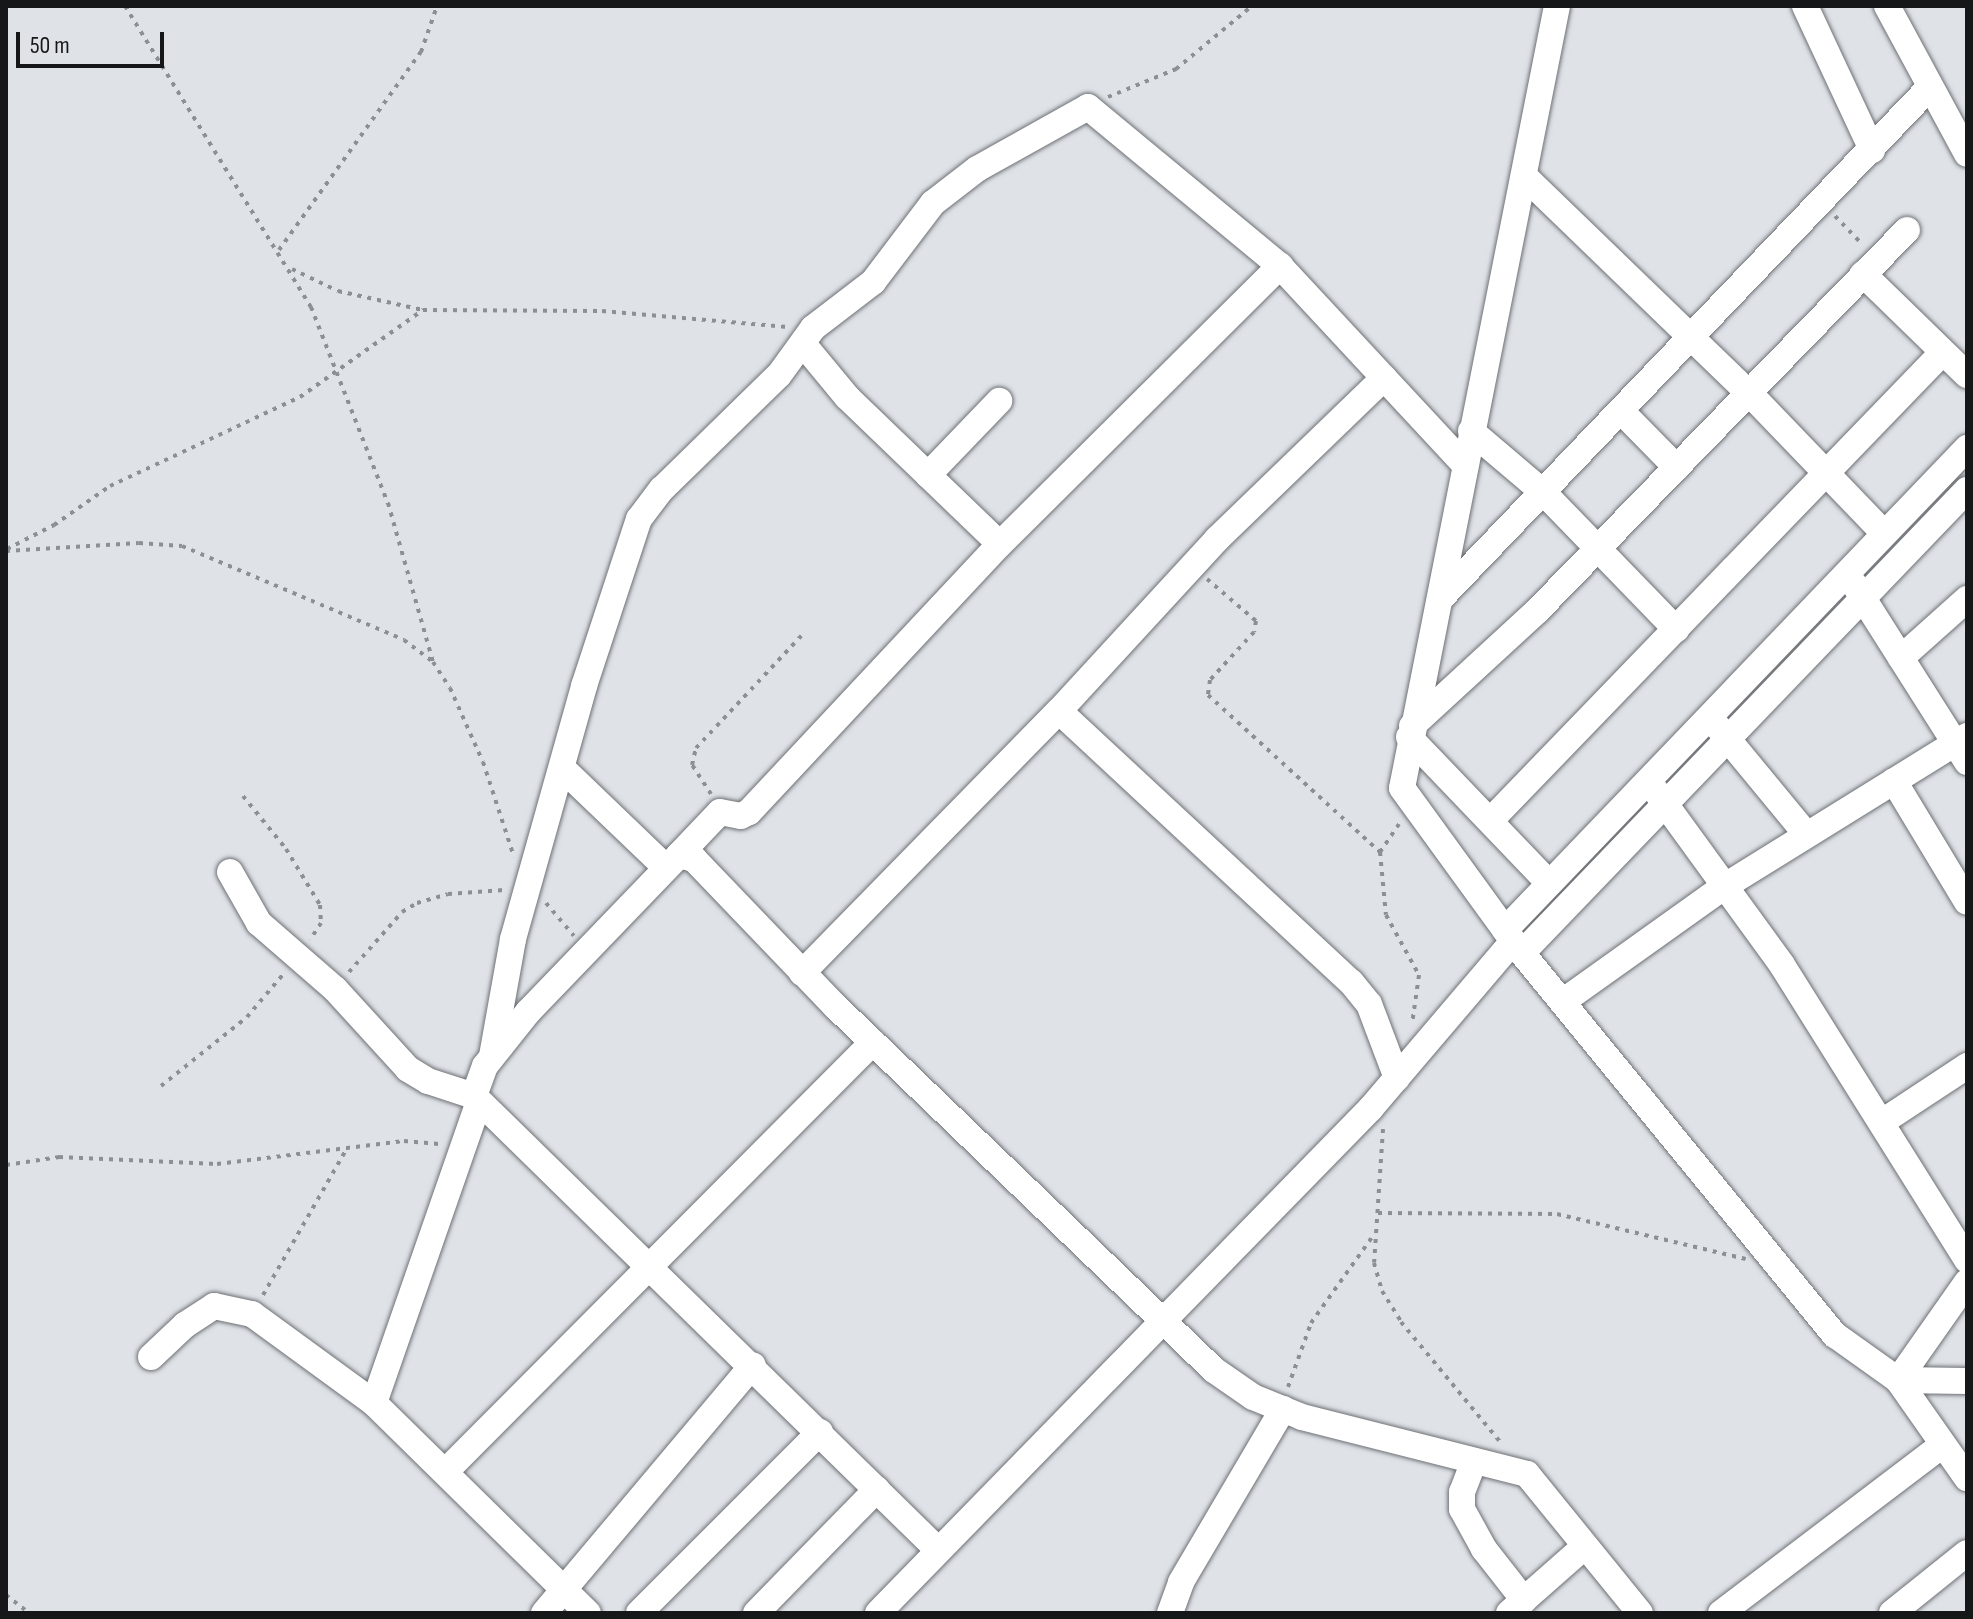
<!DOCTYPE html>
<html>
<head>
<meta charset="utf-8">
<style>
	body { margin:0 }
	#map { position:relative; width:1973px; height:1619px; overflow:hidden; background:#dfe3e8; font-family:"Sofia Sans Condensed",sans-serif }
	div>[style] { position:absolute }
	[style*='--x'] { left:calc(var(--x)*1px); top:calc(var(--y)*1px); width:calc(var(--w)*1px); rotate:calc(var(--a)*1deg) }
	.path>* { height:4px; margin-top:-2px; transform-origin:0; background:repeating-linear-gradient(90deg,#8c8f93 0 4px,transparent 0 10px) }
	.roads { filter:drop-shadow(0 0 2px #6d7074) drop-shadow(0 0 2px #6d7074) }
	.minor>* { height:26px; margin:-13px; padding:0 13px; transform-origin:13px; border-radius:13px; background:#fff }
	span { translate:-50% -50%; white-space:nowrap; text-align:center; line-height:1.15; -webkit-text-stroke:8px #dfe3e8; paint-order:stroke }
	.frame { position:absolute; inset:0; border:8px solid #151718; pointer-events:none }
	.scale { position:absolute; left:16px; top:32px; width:148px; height:36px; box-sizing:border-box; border:4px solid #151718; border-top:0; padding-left:10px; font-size:24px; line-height:28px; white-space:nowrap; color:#151718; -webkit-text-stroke:6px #dfe3e8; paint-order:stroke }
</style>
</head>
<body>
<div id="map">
	<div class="path">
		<div style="--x:125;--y:6;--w:354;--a:58.3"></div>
		<div style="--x:311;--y:307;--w:211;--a:68.6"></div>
		<div style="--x:388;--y:503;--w:165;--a:74.2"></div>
		<div style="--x:1108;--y:97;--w:74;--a:-22.4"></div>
		<div style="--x:1176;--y:69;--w:99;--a:-39.7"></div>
		<div style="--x:1835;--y:216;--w:39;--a:46"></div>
		<div style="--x:279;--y:250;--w:244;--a:-54.4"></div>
		<div style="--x:421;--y:52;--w:49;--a:-70.8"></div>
		<div style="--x:292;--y:269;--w:51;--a:25.6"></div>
		<div style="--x:338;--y:291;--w:87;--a:12.6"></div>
		<div style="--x:423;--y:310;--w:179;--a:0.3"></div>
		<div style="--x:602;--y:311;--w:186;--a:4.9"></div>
		<div style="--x:7;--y:549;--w:53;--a:-27.1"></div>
		<div style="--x:54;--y:525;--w:68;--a:-34.9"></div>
		<div style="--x:110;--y:486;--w:210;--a:-25.1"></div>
		<div style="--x:300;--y:397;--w:151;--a:-35.3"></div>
		<div style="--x:6;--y:551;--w:133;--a:-3.4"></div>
		<div style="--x:139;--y:543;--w:43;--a:4"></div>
		<div style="--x:182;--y:546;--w:241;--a:22.9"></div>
		<div style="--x:404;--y:640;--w:36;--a:37"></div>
		<div style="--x:433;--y:662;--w:31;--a:57"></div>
		<div style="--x:450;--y:688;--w:81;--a:66"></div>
		<div style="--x:483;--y:762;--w:100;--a:71.9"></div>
		<div style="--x:1207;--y:579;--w:65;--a:40.6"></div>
		<div style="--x:1256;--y:621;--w:11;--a:100"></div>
		<div style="--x:1254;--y:632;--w:65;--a:132.5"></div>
		<div style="--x:1210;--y:680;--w:15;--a:98"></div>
		<div style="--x:1208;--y:695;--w:233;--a:42.4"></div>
		<div style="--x:711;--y:794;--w:35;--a:-123"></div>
		<div style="--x:692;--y:765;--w:17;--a:-77"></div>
		<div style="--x:696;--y:748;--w:154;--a:-46.8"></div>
		<div style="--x:243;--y:796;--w:68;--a:50.9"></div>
		<div style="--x:286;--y:849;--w:66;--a:58.7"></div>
		<div style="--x:320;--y:905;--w:18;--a:87"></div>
		<div style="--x:321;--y:923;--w:20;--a:123"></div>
		<div style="--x:1399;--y:824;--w:34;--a:124"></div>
		<div style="--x:1380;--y:852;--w:63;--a:84.6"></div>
		<div style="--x:1386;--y:915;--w:68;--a:61.2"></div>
		<div style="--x:1419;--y:975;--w:49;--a:98.1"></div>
		<div style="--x:546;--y:903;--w:43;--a:49.7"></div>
		<div style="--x:349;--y:972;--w:80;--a:-48.5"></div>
		<div style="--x:402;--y:912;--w:17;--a:-31"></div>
		<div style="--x:417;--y:903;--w:32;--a:-16"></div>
		<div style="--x:448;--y:894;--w:56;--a:-4.1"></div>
		<div style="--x:161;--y:1086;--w:110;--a:-38.7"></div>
		<div style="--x:247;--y:1017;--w:59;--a:-49.8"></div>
		<div style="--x:1383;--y:1129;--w:134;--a:93.8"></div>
		<div style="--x:1374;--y:1263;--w:29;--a:74"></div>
		<div style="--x:1382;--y:1291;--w:36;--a:58"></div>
		<div style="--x:1401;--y:1322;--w:158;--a:50.4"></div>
		<div style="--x:6;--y:1165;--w:54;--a:-8.6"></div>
		<div style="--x:59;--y:1157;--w:158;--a:2.5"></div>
		<div style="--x:217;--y:1164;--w:188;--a:-7"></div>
		<div style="--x:404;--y:1141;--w:38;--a:5"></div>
		<div style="--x:1378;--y:1213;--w:179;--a:0.3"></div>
		<div style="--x:1557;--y:1214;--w:194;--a:13.4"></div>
		<div style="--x:263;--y:1295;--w:167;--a:-60.2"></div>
		<div style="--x:1288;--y:1387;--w:68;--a:-70.2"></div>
		<div style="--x:1311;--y:1323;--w:110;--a:-54.6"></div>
		<div style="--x:6;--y:1595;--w:29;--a:38"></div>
	</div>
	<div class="roads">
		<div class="minor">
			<div style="--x:1557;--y:6;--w:797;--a:101.21"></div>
			<div style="--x:1402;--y:788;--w:204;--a:54"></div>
			<div style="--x:1522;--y:953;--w:494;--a:50.7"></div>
			<div style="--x:1835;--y:1335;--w:77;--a:35.5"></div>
			<div style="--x:1898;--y:1380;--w:69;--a:0.8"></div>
			<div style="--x:1805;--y:6;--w:159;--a:65"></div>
			<div style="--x:1887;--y:6;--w:168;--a:61.6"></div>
			<div style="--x:1524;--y:176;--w:320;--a:44"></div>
			<div style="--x:1754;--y:398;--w:186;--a:46.1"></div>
			<div style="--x:1863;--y:274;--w:145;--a:44.2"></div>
			<div style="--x:804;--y:345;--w:67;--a:50.4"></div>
			<div style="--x:847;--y:397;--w:212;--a:43.9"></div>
			<div style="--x:1622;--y:412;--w:78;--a:45.5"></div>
			<div style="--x:1471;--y:431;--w:96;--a:40.3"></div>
			<div style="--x:1544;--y:493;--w:190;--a:45.9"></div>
			<div style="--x:928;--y:475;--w:103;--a:-46.2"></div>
			<div style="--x:1854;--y:584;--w:211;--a:57.6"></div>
			<div style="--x:1440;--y:599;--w:709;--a:-46.26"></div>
			<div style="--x:1901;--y:658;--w:89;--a:-41.8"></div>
			<div style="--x:1059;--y:711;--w:398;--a:42.9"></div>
			<div style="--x:1351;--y:982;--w:28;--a:51"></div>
			<div style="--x:1369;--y:1004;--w:79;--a:69.3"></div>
			<div style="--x:1412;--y:726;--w:170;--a:-42.6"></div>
			<div style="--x:1537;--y:611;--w:531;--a:-45.84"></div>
			<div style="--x:1717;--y:726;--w:141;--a:50.5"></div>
			<div style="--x:1409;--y:737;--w:199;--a:46.2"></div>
			<div style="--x:563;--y:769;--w:140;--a:43.8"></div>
			<div style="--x:1894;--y:781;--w:141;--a:58.9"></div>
			<div style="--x:1655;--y:790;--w:216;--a:54"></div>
			<div style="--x:1782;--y:965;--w:348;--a:57.9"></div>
			<div style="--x:1490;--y:821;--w:651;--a:-46"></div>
			<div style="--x:679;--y:855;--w:59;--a:-46.4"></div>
			<div style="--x:720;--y:812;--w:21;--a:11"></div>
			<div style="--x:741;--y:816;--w:9;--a:-27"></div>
			<div style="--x:749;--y:812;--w:367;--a:-46.9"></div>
			<div style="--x:1000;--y:544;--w:395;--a:-44.8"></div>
			<div style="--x:230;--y:872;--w:59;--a:60.4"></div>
			<div style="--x:259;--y:923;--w:101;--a:41"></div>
			<div style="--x:335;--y:989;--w:108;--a:47.6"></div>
			<div style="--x:408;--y:1069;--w:23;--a:31"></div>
			<div style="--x:428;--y:1081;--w:48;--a:18.1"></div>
			<div style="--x:1505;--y:930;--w:668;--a:-46.21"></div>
			<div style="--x:1522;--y:953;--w:642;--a:-46.14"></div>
			<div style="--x:802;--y:973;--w:367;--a:-45.6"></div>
			<div style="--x:1059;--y:711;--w:234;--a:-47.4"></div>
			<div style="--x:1217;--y:539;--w:232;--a:-44"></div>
			<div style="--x:1565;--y:1000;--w:196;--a:-35.5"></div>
			<div style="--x:1725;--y:886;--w:285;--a:-31.8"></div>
			<div style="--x:492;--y:1056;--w:119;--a:-79.8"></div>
			<div style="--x:513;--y:939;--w:263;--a:-74.3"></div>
			<div style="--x:584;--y:686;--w:176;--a:-71.8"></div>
			<div style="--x:639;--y:519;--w:38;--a:-53"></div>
			<div style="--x:662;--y:489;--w:163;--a:-44.3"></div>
			<div style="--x:779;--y:375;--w:58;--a:-54.1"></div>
			<div style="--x:813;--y:328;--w:76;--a:-37.5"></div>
			<div style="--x:873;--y:282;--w:99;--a:-52.8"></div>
			<div style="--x:933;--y:203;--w:56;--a:-37.7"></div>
			<div style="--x:977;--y:169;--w:127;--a:-29.2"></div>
			<div style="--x:1088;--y:107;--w:249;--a:39.6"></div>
			<div style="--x:1280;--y:266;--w:272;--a:47.1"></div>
			<div style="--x:1882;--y:1122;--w:102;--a:-33.4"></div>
			<div style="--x:1967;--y:1282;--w:120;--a:125.1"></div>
			<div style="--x:1898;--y:1380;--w:120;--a:54.9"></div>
			<div style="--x:151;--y:1357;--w:47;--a:-43.3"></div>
			<div style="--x:185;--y:1325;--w:35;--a:-33"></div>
			<div style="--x:214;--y:1306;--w:39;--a:12"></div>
			<div style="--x:252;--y:1314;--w:151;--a:36.1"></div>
			<div style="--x:374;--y:1403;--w:300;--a:44.5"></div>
			<div style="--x:374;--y:1403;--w:317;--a:-70.8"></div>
			<div style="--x:1474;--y:1461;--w:33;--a:111"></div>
			<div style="--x:1462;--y:1492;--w:17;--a:90"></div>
			<div style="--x:1462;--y:1509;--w:46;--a:61.2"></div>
			<div style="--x:1484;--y:1549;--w:65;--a:51.9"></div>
			<div style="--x:446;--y:1471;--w:605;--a:-45.13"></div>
			<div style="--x:938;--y:1550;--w:649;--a:-135.62"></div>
			<div style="--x:474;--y:1096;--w:32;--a:-70"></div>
			<div style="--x:485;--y:1066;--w:69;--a:-51.5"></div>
			<div style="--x:528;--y:1012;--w:218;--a:-46.1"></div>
			<div style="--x:679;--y:855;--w:16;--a:15"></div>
			<div style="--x:694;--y:859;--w:204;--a:46.2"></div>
			<div style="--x:835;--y:1006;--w:525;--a:43.84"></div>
			<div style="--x:1214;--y:1370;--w:47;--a:34.7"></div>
			<div style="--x:1253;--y:1397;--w:53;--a:22.2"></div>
			<div style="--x:1302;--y:1417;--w:232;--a:14.2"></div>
			<div style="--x:1527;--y:1474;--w:179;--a:50.9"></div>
			<div style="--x:544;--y:1613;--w:324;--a:-49.9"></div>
			<div style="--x:639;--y:1613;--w:256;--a:-45"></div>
			<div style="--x:756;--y:1613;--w:173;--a:-45.7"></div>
			<div style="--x:878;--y:1613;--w:706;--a:-45.69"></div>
			<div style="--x:1371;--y:1108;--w:219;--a:-49.6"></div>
			<div style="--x:1170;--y:1613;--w:33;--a:-70"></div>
			<div style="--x:1181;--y:1582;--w:201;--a:-59.5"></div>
			<div style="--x:1509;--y:1613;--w:101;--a:-41.4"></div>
			<div style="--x:1721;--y:1613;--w:276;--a:-37.2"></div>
			<div style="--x:1892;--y:1613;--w:96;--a:-38.7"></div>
		</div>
	</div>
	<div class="frame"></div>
	<div class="scale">50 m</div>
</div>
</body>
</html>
